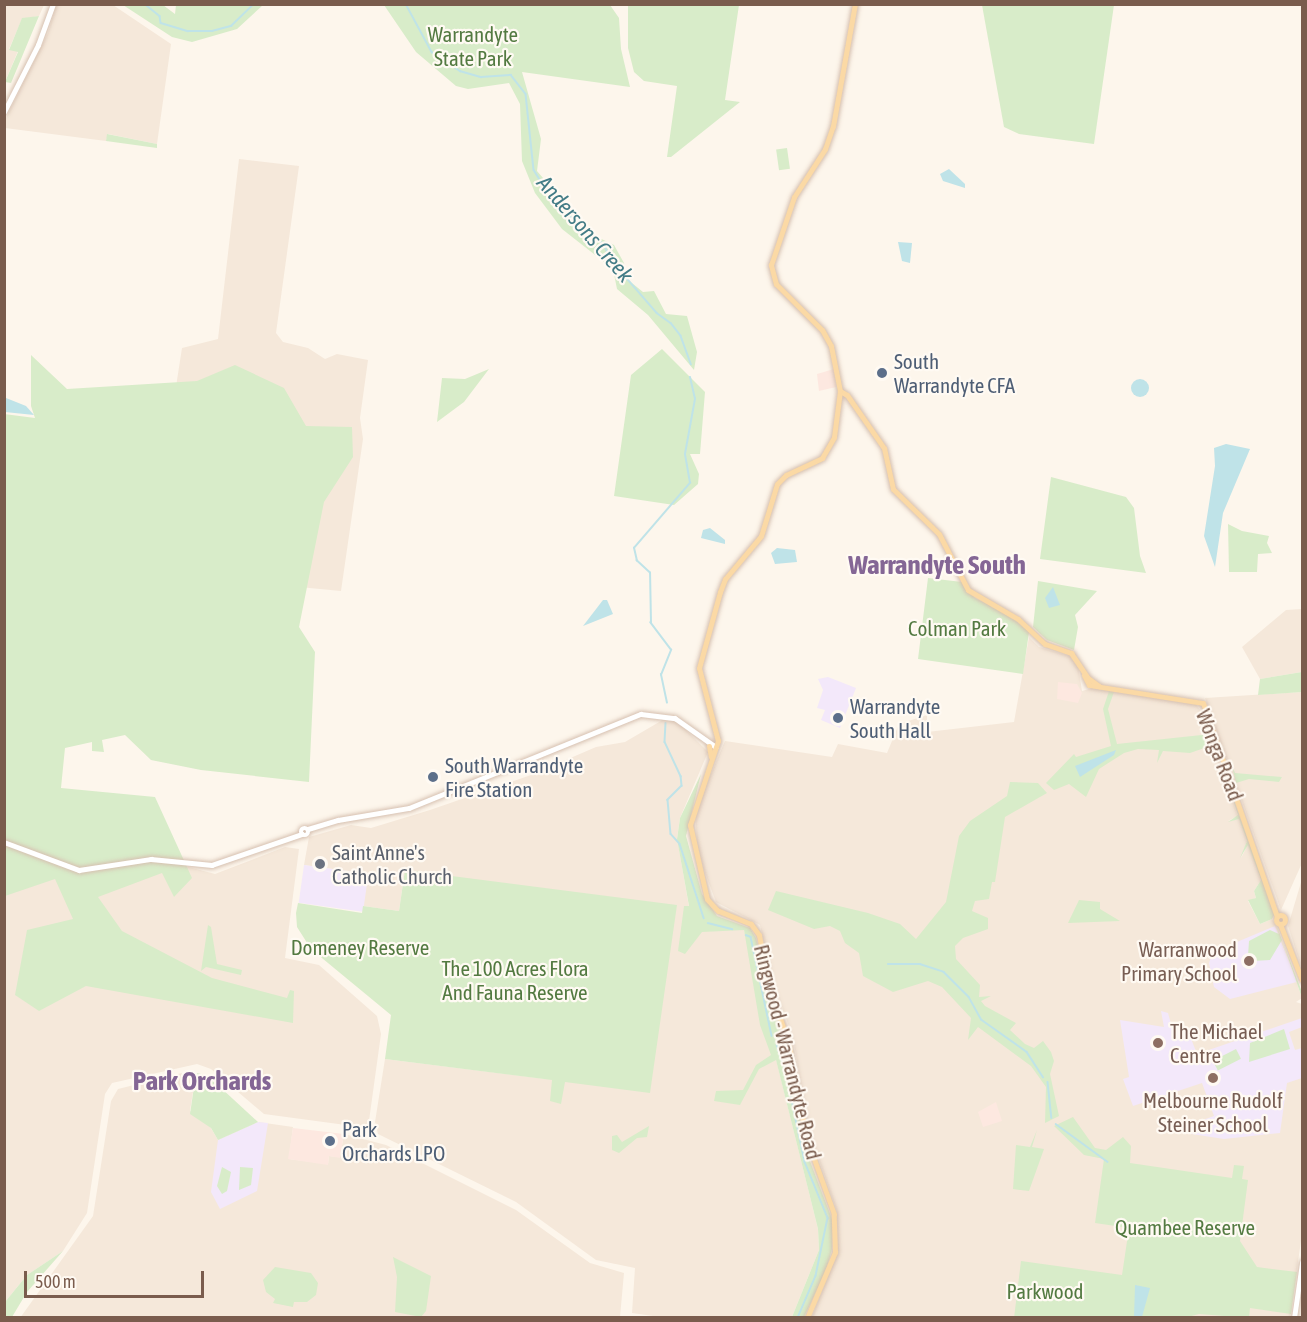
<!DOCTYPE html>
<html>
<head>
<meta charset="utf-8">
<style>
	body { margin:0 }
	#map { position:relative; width:1307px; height:1322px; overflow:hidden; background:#fdf6ec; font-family:"Asap Condensed",sans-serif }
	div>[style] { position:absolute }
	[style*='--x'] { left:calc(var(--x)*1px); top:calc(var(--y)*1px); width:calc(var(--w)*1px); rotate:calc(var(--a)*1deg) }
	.residential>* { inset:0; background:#f5e8da }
	.commercial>* { inset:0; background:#fde8e0 }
	.education>* { inset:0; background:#f3e8fa; transform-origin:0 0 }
	.green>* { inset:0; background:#d8ecc9; transform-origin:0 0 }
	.water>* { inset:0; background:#bfe3e8 }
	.round { border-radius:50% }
	.stream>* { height:1.5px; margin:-0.75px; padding:0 0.75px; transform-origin:0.75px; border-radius:0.75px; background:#bfe3e8 }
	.roads { filter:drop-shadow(0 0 2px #d6c0b0) drop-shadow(0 0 2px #d6c0b0) }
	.secondary>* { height:4.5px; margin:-2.25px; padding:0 2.25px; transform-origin:2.25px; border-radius:2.25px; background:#fff }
	.secondary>.ring { margin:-2.25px; padding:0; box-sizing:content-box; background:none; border:4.5px solid #fff; border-radius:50% }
	.primary>* { height:5px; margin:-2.5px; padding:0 2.5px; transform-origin:2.5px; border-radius:2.5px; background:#fbd9a5 }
	.primary>.ring { margin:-2.5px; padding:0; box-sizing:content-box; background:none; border:5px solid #fbd9a5; border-radius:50% }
	.dots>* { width:16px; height:16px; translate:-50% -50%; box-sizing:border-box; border:3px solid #fffaf3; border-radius:50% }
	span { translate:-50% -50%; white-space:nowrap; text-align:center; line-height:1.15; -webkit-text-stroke:4.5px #fffaf3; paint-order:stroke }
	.park-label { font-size:21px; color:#537a41 }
	.service-label { font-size:21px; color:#4e5e75 }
	.left { translate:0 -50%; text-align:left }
	.street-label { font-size:21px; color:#7a5c4d }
	.worship-label { font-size:21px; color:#5b616d }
	.education-label { font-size:21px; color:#785e54 }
	.right { translate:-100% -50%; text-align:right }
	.water-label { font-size:22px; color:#437c86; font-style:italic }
	.district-label { font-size:27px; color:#846695; font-weight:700 }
	.frame { position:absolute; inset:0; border:6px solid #7a5c4d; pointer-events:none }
	.scale { position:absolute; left:24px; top:1271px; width:180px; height:27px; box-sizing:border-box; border:3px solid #7a5c4d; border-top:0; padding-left:8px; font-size:18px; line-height:21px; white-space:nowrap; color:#7a5c4d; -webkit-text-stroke:4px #fffaf3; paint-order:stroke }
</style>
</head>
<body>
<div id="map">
	<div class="residential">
		<div style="clip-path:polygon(5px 5px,44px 5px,39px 16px,22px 19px,9px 49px,18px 51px,5px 82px)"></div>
		<div style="clip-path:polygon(56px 5px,113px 5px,171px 44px,157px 144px,108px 134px,106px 141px,5px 128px,5px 120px,48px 33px)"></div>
		<div style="clip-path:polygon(239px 159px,299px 166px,276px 333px,283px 342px,308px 348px,325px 359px,337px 354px,368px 360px,360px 418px,363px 439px,341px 591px,299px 587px,168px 438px,182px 348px,218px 339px)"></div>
		<div style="clip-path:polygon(1302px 609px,1302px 672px,1260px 679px,1242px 647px,1286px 610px)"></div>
		<div style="clip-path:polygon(1029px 637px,1039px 647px,1069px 656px,1078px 666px,1082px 691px,1093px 688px,1195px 703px,1205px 717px,1238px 816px,1228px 821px,1239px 819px,1247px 841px,1241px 858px,1248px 844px,1261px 880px,1254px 891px,1256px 898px,1248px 901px,1260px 924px,1272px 919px,1277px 927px,1302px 998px,1296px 1002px,1302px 1004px,1302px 1234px,1290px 1317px,812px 1317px,838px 1251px,837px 1211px,810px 1134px,793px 1038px,771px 975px,760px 925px,716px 902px,698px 854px,695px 812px,725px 741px,832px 757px,838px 744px,887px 753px,899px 724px,927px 715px,927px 732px,1014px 722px)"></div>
		<div style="clip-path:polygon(1302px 692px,1302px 863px,1281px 910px,1205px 698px)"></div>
		<div style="clip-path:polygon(666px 718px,679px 723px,708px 752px,680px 818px,677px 838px,689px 907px,744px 930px,818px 1229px,819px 1250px,792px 1317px,667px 1318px,632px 1313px,635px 1268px,596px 1260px,516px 1202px,378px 1134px,375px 1122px,385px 1059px,546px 1079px,405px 870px,399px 911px,363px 906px,368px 874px,304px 865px,309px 837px,351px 825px,371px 828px,430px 810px,531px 775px,596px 747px,625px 742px)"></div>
		<div style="clip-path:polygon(5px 844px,181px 865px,215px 874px,285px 847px,299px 849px,285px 958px,319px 965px,377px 1016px,381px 1034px,368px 1128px,264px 1114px,211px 1069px,197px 1064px,112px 1083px,105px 1094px,87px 1213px,63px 1251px,27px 1275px,5px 1302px)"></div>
		<div style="clip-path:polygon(1302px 879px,1302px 969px,1288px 926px)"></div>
		<div style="clip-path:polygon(186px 1072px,196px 1073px,190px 1111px,209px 1125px,218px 1140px,258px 1122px,293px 1127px,289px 1159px,328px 1164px,329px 1156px,340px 1157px,344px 1134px,386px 1145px,516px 1210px,590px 1263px,624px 1273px,620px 1317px,20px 1318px,93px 1216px,111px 1101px,118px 1089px)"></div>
	</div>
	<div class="commercial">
		<div style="clip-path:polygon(834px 369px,836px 387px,819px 391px,817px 374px)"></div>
		<div style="clip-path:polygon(1058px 682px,1077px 684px,1082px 693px,1078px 703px,1057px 699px)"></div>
		<div style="clip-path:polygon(996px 1102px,1002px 1121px,983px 1127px,978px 1112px)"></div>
		<div style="clip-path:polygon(293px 1128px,344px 1134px,340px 1158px,329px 1156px,328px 1165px,288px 1159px)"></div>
	</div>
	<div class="education">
		<div style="clip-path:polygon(828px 677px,856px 688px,840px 728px,821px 720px,825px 710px,817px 708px,823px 690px,818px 679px)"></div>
		<div style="left:304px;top:865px;width:65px;height:38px;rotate:8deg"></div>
		<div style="clip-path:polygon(1275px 926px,1297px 982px,1230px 999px,1214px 987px,1209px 963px,1213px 952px)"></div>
		<div style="clip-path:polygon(1161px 1011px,1168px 1013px,1173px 1031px,1187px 1028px,1197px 1054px,1302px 1018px,1302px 1027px,1289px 1032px,1295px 1050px,1302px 1048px,1302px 1078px,1287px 1083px,1280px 1133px,1224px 1139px,1185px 1133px,1186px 1126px,1214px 1116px,1202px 1083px,1133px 1106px,1123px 1079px,1129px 1077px,1120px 1020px,1164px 1027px)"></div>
		<div style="clip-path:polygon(258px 1122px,268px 1123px,257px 1191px,220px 1209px,211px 1192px,218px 1140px)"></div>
	</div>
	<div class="green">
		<div style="clip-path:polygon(123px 5px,163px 5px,175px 14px,176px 5px,263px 5px,237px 29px,192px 42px,172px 37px)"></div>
		<div style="clip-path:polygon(384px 5px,610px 5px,619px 18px,621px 49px,630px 87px,522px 72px,541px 139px,537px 171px,591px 234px,614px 245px,624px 263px,627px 279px,643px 292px,654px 291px,666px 314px,687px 316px,697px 352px,694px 370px,648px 315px,617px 289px,613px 269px,562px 229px,535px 193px,522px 161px,520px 104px,509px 83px,468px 89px,456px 86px,416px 52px)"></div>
		<div style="clip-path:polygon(628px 5px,739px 5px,725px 100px,740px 102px,671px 157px,667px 157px,677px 86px,644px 81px,634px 72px,628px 48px)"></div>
		<div style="clip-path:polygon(982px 5px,1114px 5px,1094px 144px,1019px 134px,1004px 127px)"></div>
		<div style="clip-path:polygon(39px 16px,11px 83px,5px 82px,18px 52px,9px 50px,22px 18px)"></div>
		<div style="clip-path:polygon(107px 134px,157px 144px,157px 148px,106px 141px)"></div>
		<div style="left:787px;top:148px;width:21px;height:11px;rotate:82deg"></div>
		<div style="clip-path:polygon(662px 349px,705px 392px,700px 454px,690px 454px,699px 474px,698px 484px,674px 505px,614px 496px,631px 375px)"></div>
		<div style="clip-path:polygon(31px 355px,67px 389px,197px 381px,235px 365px,284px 388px,306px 426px,352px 427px,353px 457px,324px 502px,299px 627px,315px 652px,309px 782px,201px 770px,151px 760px,125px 735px,102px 740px,104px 752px,92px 751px,92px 742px,65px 748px,61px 788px,155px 797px,192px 878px,174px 897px,162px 873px,98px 897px,122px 931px,212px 978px,287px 998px,290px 990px,294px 991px,293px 1023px,86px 986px,39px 1011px,15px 995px,27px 930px,73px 919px,55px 879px,5px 896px,4px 414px,35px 418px,31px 406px)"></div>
		<div style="clip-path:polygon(489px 369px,464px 402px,437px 422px,442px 378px,465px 379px)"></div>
		<div style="clip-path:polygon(1051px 477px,1126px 497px,1134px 508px,1140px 556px,1146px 573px,1040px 559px)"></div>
		<div style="clip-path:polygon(1228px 524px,1242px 531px,1269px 536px,1267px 543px,1272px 553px,1258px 554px,1257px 572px,1229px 572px)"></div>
		<div style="clip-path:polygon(928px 578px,962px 582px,975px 598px,1018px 619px,1029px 632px,1023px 674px,918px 659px)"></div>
		<div style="clip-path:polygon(1038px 581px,1097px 591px,1075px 615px,1078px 627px,1074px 650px,1047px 640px,1033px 627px)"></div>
		<div style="clip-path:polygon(1302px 672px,1302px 692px,1258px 695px,1260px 679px)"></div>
		<div style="clip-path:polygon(1109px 691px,1114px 692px,1108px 709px,1117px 744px,1211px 734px,1218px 758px,1213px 745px,1190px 753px,1163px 751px,1157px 763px,1159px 750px,1138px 749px,1124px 753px,1099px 769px,1086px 797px,1069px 784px,1054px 790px,1046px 783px,1074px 754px,1076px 757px,1111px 746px,1103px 709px)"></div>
		<div style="clip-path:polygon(1220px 763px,1275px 913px,1272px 919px,1260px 924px,1248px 900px,1256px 898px,1254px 891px,1261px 880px,1248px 845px,1240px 858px,1247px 841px,1239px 819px,1228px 822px,1238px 815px)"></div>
		<div style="clip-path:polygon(1232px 766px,1235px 773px,1282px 777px,1279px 782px,1249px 779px,1236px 783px)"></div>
		<div style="clip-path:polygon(701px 774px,686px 836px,702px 894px,717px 916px,750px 928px,756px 938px,786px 1050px,808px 1156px,832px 1219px,832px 1249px,826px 1271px,804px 1317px,792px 1317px,819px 1250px,818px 1229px,776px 1060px,759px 1069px,740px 1105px,714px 1101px,716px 1091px,743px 1090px,756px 1065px,771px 1055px,760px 1025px,744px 930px,702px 932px,685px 954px,678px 951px,684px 906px,689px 906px,677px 839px,680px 818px)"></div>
		<div style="clip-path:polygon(1010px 782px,1038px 783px,1047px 793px,1005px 817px,995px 882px,992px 882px,989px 899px,975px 901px,972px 911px,988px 918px,988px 929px,963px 938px,955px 946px,956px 959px,980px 985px,979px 997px,991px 996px,981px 1001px,985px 1006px,1016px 1023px,1010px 1030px,1025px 1044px,1034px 1048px,1043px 1041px,1051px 1052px,1054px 1061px,1050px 1074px,1059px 1116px,1045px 1123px,1046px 1087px,1031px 1066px,978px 1027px,968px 1040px,971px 1018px,942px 987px,928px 981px,893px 992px,863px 976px,859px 953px,845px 943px,840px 931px,830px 926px,814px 929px,768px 910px,776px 891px,868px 913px,900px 924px,916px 939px,946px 902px,959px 836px,970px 821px,1007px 796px)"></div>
		<div style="clip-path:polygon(405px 870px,677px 905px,650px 1093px,565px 1082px,561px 1104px,550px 1101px,552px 1080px,385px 1059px,391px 1015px,311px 949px,297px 927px,296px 913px,298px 903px,362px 913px,363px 906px,399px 911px)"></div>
		<div style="clip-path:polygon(1079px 900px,1100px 902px,1100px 909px,1120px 921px,1068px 923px)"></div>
		<div style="clip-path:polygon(208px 925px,211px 927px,217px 964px,242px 970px,241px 975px,206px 967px,201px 971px)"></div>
		<div style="clip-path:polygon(1277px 927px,1302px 992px,1302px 998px,1282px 940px,1270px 960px,1253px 961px,1248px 956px,1249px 941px,1270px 930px,1279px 934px)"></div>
		<div style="clip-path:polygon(1284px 1029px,1290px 1049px,1249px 1062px,1250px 1043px)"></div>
		<div style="left:1236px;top:1049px;width:11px;height:26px;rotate:63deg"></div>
		<div style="clip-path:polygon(196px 1073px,207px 1075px,258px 1122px,218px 1140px,211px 1128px,190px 1114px)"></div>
		<div style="clip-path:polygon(1073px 1117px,1095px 1148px,1106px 1150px,1123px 1137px,1131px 1146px,1130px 1163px,1232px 1178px,1234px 1165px,1244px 1166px,1242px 1179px,1248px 1180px,1240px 1241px,1257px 1267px,1297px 1272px,1291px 1314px,1250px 1308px,1249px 1318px,1199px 1314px,1184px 1318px,1014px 1318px,1021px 1261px,1122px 1275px,1129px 1228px,1095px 1223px,1104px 1159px,1084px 1155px,1054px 1126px)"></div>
		<div style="clip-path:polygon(649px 1126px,647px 1137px,637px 1138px,619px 1153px,612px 1150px,612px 1136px,617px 1135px,622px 1142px)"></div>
		<div style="clip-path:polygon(1037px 1130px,1032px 1147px,1044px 1149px,1029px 1191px,1013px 1189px,1016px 1145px,1030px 1147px)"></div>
		<div style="clip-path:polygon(222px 1167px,231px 1172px,227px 1191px,222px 1194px,217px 1186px)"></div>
		<div style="clip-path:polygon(240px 1167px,253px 1168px,251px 1185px,239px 1190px)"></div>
		<div style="clip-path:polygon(63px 1251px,27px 1292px,12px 1317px,5px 1317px,5px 1302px,27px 1275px)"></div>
		<div style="clip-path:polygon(393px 1257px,431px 1276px,426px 1311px,421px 1317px,395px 1312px,397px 1277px)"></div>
		<div style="clip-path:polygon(275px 1267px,311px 1273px,318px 1283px,316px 1295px,307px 1302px,294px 1302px,293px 1307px,273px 1303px,275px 1299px,266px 1292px,263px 1280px)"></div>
	</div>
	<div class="water">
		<div style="clip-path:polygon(949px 169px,965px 184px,965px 188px,943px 181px,940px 174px)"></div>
		<div style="clip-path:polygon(898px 242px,912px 243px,910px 263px,902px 261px)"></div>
		<div class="round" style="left:1131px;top:379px;width:18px;height:18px"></div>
		<div style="clip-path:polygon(6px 398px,26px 406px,34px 415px,5px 412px)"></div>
		<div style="clip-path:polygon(1226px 444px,1250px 449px,1223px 513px,1215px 567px,1204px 536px,1215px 466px,1214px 448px)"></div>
		<div style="clip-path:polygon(710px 528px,725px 540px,725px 544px,701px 538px,703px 530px)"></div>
		<div style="clip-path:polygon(777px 548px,795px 550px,797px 562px,775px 564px,771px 553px)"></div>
		<div style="clip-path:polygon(1053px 587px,1060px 605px,1049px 608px,1045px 598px)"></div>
		<div style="clip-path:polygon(603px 600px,607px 600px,613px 614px,583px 626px)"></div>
		<div style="clip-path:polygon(1116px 750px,1114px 755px,1080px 777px,1075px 766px)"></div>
		<div style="clip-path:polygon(1135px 1285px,1150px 1288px,1142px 1317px,1134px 1317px)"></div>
	</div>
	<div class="stream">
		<div style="--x:145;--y:4;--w:19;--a:39"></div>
		<div style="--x:160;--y:16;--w:7;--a:82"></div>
		<div style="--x:161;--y:23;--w:28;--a:17"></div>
		<div style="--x:188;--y:31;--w:24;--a:0"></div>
		<div style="--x:212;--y:31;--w:20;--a:-15"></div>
		<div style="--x:231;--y:26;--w:32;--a:-44"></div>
		<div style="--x:406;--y:4;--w:55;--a:61.6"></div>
		<div style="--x:432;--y:52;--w:34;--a:34"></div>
		<div style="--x:460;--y:71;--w:22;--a:16"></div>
		<div style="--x:481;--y:77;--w:30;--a:-4"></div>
		<div style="--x:511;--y:75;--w:24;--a:52"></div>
		<div style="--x:526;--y:94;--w:76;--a:84"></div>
		<div style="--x:534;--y:170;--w:19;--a:58"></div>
		<div style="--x:544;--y:186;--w:44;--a:48.7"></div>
		<div style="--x:573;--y:219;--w:40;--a:39"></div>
		<div style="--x:604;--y:244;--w:17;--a:66"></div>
		<div style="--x:611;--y:260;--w:70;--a:49"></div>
		<div style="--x:657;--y:313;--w:17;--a:36"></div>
		<div style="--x:671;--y:323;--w:16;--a:52"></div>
		<div style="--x:681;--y:336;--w:30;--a:70"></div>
		<div style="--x:667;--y:703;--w:29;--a:-102"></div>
		<div style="--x:661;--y:675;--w:27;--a:-68"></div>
		<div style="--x:671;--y:650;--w:34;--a:-127"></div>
		<div style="--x:651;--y:623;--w:50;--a:-91.1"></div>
		<div style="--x:650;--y:573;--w:18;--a:-137"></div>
		<div style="--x:637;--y:561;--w:13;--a:-103"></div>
		<div style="--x:634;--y:548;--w:86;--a:-49.3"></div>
		<div style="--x:690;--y:483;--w:29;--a:-100"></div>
		<div style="--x:685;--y:454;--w:56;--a:-79.7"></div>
		<div style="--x:695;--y:399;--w:22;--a:-103"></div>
		<div style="--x:666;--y:723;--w:19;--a:93"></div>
		<div style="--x:665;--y:742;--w:38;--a:65"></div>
		<div style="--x:681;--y:776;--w:10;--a:84"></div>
		<div style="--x:682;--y:786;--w:20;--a:135"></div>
		<div style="--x:668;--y:800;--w:34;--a:85"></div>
		<div style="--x:671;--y:834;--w:13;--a:48"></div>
		<div style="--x:680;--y:844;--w:78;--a:72"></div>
		<div style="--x:708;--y:923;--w:25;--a:14"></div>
		<div style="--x:746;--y:935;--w:5;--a:22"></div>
		<div style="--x:751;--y:937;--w:101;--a:78"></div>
		<div style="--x:888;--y:964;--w:32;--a:0"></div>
		<div style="--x:920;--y:964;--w:25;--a:18"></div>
		<div style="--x:944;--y:972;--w:35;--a:45"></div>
		<div style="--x:969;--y:997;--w:26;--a:61"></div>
		<div style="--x:982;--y:1020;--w:55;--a:35.4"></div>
		<div style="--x:1027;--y:1052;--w:30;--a:57"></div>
		<div style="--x:777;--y:1045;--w:28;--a:71"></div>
		<div style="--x:786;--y:1071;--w:93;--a:78.2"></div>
		<div style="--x:805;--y:1162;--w:61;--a:67.7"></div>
		<div style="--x:828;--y:1218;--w:59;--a:101.7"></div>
		<div style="--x:816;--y:1276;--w:46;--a:113.2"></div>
		<div style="--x:1048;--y:1082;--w:36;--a:84"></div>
		<div style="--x:1056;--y:1124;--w:64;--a:36.2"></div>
	</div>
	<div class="roads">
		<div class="secondary">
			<div style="--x:4;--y:112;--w:75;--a:-63.1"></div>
			<div style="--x:38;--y:45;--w:44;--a:-69.9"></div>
			<div class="ring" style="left:301px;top:828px;width:3.5px;height:3.5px"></div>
			<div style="--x:308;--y:829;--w:31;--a:-17"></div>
			<div style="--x:338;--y:820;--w:72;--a:-9.6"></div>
			<div style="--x:409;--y:808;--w:250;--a:-22.1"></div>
			<div style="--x:641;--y:714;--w:34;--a:7"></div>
			<div style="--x:675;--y:718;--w:50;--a:35.3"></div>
			<div style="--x:4;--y:842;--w:80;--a:20.5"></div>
			<div style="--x:79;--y:870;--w:73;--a:-8.7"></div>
			<div style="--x:151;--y:859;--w:61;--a:5.6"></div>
			<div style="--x:212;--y:865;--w:95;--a:-19"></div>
			<div style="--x:1294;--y:1318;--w:56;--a:-81.7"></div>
		</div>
		<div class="primary">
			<div style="--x:840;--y:391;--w:8;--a:30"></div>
			<div style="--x:847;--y:395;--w:65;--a:55.1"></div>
			<div style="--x:884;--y:448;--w:42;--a:77.6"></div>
			<div style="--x:893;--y:489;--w:64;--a:44.4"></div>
			<div style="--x:939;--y:534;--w:63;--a:62.6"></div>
			<div style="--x:968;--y:590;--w:58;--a:30.1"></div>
			<div style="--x:1018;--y:619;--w:37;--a:43"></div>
			<div style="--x:1045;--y:644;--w:28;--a:19"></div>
			<div style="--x:1071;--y:653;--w:30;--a:56"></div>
			<div style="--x:1088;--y:678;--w:14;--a:36"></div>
			<div style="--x:1084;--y:675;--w:11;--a:63"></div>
			<div style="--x:1089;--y:685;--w:115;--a:9"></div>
			<div style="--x:1203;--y:703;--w:226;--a:70.9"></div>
			<div style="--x:709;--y:746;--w:11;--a:80"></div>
			<div class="ring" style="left:1276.5px;top:915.5px;width:4px;height:4px"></div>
			<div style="--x:1280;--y:924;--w:60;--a:68.6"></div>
			<div style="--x:807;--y:1318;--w:72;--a:-67"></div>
			<div style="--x:835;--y:1252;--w:38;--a:-92"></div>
			<div style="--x:834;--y:1214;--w:82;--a:-110"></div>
			<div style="--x:806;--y:1137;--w:98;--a:-100.6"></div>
			<div style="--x:788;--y:1041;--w:57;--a:-109.4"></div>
			<div style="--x:769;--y:987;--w:53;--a:-100.9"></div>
			<div style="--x:759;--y:935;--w:14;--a:-126"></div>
			<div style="--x:751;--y:924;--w:35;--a:-158"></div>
			<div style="--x:718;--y:911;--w:16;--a:-133"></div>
			<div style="--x:707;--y:899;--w:76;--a:-102.9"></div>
			<div style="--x:690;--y:825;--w:89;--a:-71.6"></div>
			<div style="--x:718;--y:741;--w:75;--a:-104.6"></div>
			<div style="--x:699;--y:668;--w:79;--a:-74.6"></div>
			<div style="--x:720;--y:592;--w:14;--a:-69"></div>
			<div style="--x:725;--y:579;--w:56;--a:-50.1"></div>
			<div style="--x:761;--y:536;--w:54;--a:-72.9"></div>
			<div style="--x:777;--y:484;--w:13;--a:-45"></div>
			<div style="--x:786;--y:475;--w:40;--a:-25"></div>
			<div style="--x:822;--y:458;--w:24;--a:-60"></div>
			<div style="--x:834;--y:437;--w:46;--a:-82.6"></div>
			<div style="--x:840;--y:391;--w:46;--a:-101.3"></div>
			<div style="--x:831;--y:346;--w:18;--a:-119"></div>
			<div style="--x:822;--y:330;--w:65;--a:-135"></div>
			<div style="--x:776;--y:284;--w:20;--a:-105"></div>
			<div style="--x:771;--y:265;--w:72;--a:-71.3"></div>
			<div style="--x:794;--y:197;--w:57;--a:-57.1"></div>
			<div style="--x:825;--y:149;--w:24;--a:-71"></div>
			<div style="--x:833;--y:126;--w:124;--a:-79.8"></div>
		</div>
	</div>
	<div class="dots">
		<div style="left:882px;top:373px;background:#5c6f8a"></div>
		<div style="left:838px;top:718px;background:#5c6f8a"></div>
		<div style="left:433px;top:777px;background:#5c6f8a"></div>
		<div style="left:320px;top:864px;background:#6b7280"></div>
		<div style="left:1249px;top:961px;background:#8d6e63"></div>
		<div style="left:1158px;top:1043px;background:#8d6e63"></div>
		<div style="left:1213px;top:1078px;background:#8d6e63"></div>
		<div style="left:330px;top:1141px;background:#5c6f8a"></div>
	</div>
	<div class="park-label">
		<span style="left:473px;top:46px">Warrandyte<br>State Park</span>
		<span style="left:957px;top:628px">Colman Park</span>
		<span style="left:360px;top:947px">Domeney Reserve</span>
		<span style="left:515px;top:980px">The 100 Acres Flora<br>And Fauna Reserve</span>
		<span style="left:1185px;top:1227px">Quambee Reserve</span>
		<span style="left:1045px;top:1291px">Parkwood</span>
	</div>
	<div class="service-label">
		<span class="left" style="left:894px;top:373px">South<br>Warrandyte CFA</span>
		<span class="left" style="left:850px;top:718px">Warrandyte<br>South Hall</span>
		<span class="left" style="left:445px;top:777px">South Warrandyte<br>Fire Station</span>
		<span class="left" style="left:342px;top:1141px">Park<br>Orchards LPO</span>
	</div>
	<div class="street-label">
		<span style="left:1220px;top:755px;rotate:69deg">Wonga Road</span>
		<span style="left:788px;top:1052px;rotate:76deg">Ringwood - Warrandyte Road</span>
	</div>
	<div class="worship-label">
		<span class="left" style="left:332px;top:864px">Saint Anne's<br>Catholic Church</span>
	</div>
	<div class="education-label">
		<span class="right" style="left:1237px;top:961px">Warranwood<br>Primary School</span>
		<span class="left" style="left:1170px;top:1043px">The Michael<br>Centre</span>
		<span style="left:1213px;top:1112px">Melbourne Rudolf<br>Steiner School</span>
	</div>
	<div class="water-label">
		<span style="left:585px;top:229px;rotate:49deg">Andersons Creek</span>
	</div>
	<div class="district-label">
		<span style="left:937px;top:565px">Warrandyte South</span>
		<span style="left:202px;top:1081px">Park Orchards</span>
	</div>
	<div class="frame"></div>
	<div class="scale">500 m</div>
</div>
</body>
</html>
